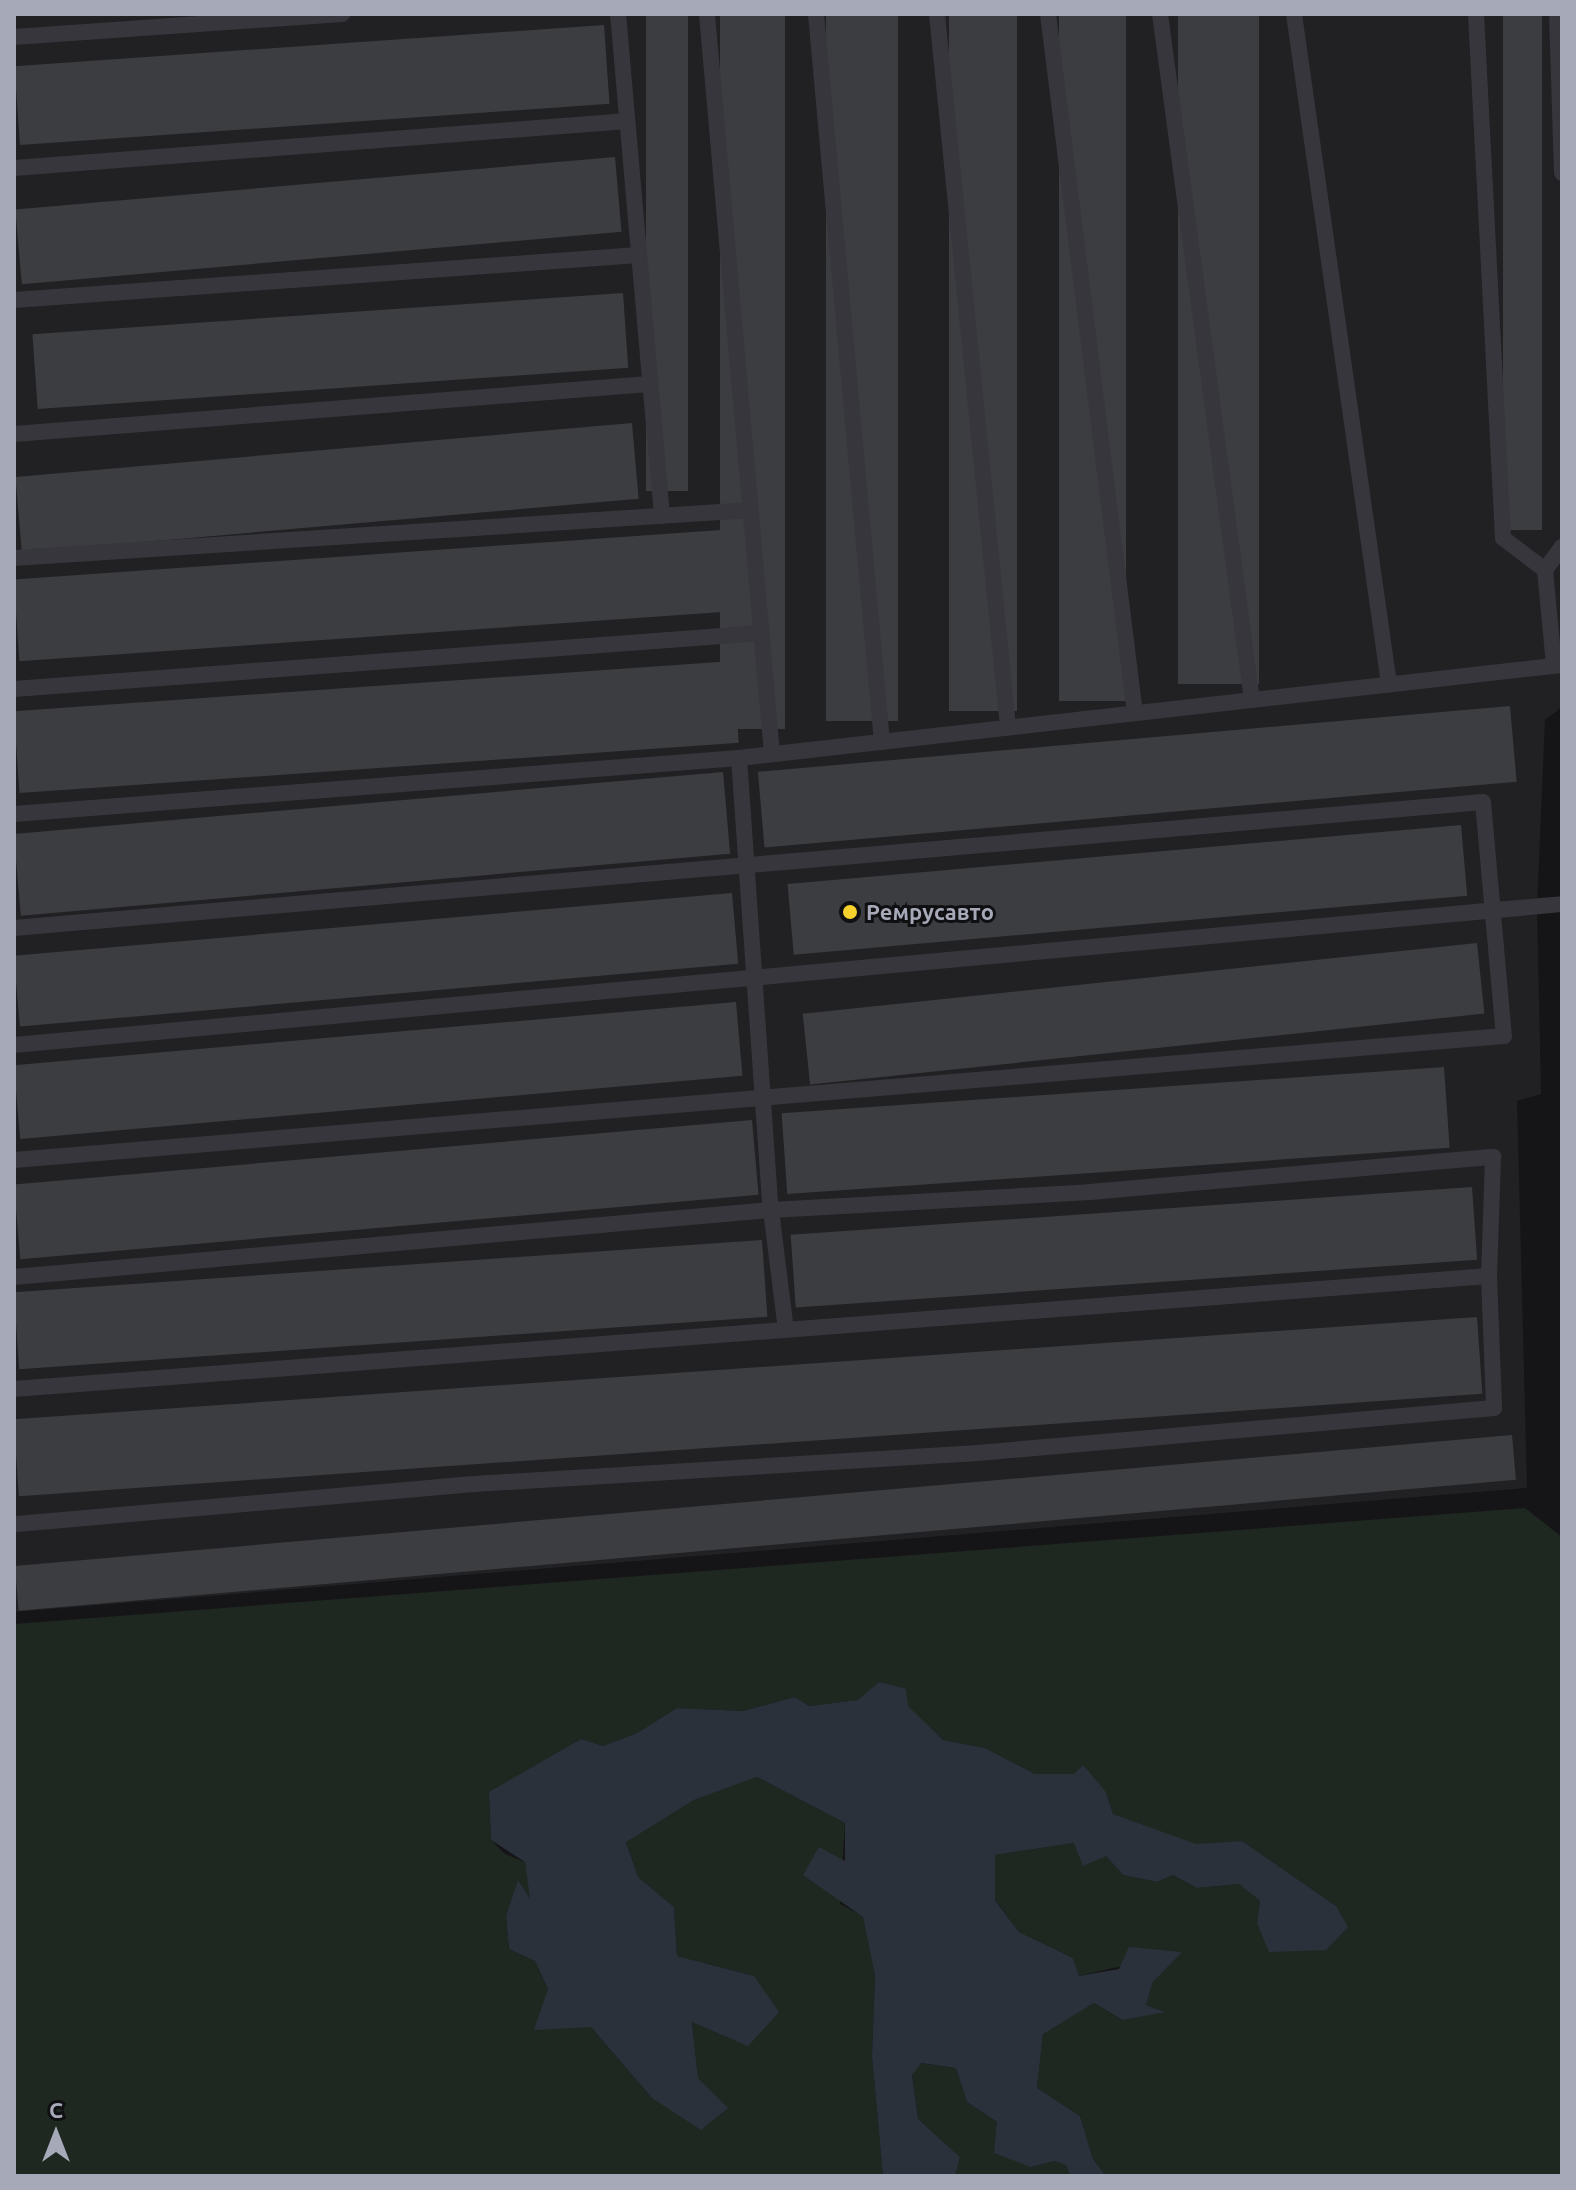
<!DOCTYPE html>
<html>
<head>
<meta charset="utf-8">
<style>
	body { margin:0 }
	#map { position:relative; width:1576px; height:2190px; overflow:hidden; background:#151517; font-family:Ubuntu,sans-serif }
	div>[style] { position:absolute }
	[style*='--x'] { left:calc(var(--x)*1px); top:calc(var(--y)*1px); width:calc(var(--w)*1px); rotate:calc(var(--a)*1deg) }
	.built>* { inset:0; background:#212124 }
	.green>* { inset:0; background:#1f2721 }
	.water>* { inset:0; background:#2b313b }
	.building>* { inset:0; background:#3c3d41; transform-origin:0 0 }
	.lane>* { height:16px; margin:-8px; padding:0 8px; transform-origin:8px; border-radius:8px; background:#36363c }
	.dots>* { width:22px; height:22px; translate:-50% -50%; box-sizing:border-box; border:4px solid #101012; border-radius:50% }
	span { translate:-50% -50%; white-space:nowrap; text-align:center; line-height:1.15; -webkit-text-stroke:6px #101012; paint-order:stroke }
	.poi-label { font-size:22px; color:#a6a9b7; font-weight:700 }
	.left { translate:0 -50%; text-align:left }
	.frame { position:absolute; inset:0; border:16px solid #a6a9b7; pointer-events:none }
	.north { position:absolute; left:16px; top:2094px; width:80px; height:80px; -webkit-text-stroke:6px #101012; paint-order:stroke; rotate:0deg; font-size:22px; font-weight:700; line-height:32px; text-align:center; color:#a6a9b7 }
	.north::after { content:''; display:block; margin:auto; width:28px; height:36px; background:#a6a9b7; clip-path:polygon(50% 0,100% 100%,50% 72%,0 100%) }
</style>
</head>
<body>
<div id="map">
	<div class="built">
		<div style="clip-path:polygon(14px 14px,1562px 14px,1562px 707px,1545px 720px,1537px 906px,1541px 1094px,1517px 1101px,1527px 1488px,14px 1612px)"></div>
	</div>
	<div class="green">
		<div style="clip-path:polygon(1525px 1508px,1562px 1537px,1562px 2176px,1106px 2176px,1093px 2159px,1080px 2116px,1037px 2088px,1043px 2033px,1094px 2003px,1123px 2020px,1163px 2011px,1146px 2005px,1153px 1982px,1181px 1952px,1079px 1976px,1073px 1958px,1019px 1932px,995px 1899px,995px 1855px,1074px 1843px,1106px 1856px,1123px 1875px,1157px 1882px,1173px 1875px,1197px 1888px,1239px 1884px,1260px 1901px,1257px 1923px,1336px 1906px,1242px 1841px,1196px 1845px,1113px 1814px,1106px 1792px,1074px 1774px,1035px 1774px,985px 1748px,943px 1740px,879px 1682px,859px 1700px,809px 1706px,795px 1697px,743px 1711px,677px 1708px,637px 1733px,603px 1746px,581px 1739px,489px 1793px,491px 1840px,505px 1854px,525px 1862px,531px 1901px,518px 1881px,506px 1916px,509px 1949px,535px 1961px,548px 1989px,591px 2027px,652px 2098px,727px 2108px,698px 2078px,692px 2021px,754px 1976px,677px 1956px,674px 1907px,638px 1877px,626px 1841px,694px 1800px,757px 1777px,845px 1823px,840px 1904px,863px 1916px,875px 1976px,872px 2056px,883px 2176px,14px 2176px,14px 1624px)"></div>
		<div style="clip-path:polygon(920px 2063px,956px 2068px,967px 2102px,997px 2122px,1031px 2167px,1055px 2161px,1066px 2165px,1070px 2176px,955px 2176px,960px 2157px,918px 2119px,912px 2074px)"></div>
	</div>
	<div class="water">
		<div style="clip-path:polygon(879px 1682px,906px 1689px,908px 1706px,943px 1740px,985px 1748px,1035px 1774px,1074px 1774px,1083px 1765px,1106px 1792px,1113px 1814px,1196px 1844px,1242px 1841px,1336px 1906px,1348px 1927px,1326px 1950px,1269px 1952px,1257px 1923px,1260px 1901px,1239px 1884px,1197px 1888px,1173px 1875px,1157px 1882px,1123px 1875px,1106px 1856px,1083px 1866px,1074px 1843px,995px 1855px,995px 1900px,1019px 1932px,1073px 1958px,1079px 1976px,1119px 1969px,1129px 1947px,1182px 1952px,1153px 1982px,1146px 2005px,1165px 2012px,1123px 2020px,1094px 2003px,1043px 2034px,1037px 2088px,1080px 2116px,1093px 2159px,1106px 2176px,1070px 2176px,1066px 2165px,1055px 2161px,1031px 2167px,994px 2153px,997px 2122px,967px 2102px,956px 2068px,921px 2063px,912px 2075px,918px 2119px,960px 2157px,955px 2176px,883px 2176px,872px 2056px,875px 1976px,863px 1917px,803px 1875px,819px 1847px,845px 1861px,845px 1823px,757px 1777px,694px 1800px,626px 1842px,638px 1877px,674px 1907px,677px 1956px,754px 1976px,779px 2012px,748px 2046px,692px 2022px,698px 2078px,728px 2108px,701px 2130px,652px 2098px,591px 2027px,534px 2030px,548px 1989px,535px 1961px,509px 1949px,506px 1916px,518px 1880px,530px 1899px,525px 1862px,491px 1840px,489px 1792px,581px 1739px,603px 1746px,637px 1733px,677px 1708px,743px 1711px,795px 1697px,809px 1706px,858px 1700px)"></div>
	</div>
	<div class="building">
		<div style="left:646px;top:14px;width:42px;height:477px"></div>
		<div style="left:720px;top:14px;width:65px;height:715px"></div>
		<div style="left:826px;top:14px;width:72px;height:707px"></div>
		<div style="left:949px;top:14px;width:68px;height:697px"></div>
		<div style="left:1059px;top:14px;width:67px;height:687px"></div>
		<div style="left:1178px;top:14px;width:81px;height:670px"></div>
		<div style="left:1503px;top:14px;width:39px;height:516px"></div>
		<div style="left:604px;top:25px;width:79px;height:591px;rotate:86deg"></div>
		<div style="left:615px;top:157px;width:75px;height:602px;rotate:85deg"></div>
		<div style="left:623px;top:293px;width:75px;height:592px;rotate:86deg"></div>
		<div style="left:632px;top:423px;width:76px;height:619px;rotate:85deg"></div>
		<div style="left:721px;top:530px;width:82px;height:709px;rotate:86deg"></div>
		<div style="left:733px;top:661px;width:82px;height:721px;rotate:86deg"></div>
		<div style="left:1510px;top:706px;width:76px;height:755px;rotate:85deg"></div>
		<div style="left:723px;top:772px;width:82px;height:712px;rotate:85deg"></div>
		<div style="left:1461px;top:825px;width:71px;height:676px;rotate:85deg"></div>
		<div style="left:732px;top:893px;width:71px;height:721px;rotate:85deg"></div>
		<div style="left:1477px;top:943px;width:71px;height:678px;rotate:84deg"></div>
		<div style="left:736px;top:1002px;width:74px;height:725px;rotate:85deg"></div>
		<div style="left:1444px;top:1067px;width:81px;height:664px;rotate:86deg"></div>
		<div style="left:752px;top:1120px;width:75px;height:741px;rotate:85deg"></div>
		<div style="left:1472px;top:1187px;width:73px;height:683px;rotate:86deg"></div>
		<div style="left:762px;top:1240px;width:77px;height:750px;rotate:86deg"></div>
		<div style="left:1477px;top:1317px;width:77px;height:1467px;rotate:86deg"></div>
		<div style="left:1512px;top:1435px;width:45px;height:1503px;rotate:85deg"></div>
	</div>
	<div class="lane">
		<div style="--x:618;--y:14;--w:504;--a:84.99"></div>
		<div style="--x:707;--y:14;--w:743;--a:84.98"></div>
		<div style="--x:816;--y:14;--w:731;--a:84.82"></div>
		<div style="--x:937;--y:14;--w:717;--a:84.31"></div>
		<div style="--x:1048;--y:14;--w:704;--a:82.91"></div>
		<div style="--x:1160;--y:14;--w:692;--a:82.36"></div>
		<div style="--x:1294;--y:14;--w:677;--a:81.93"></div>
		<div style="--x:1476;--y:14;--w:525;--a:87.05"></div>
		<div style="--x:1503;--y:538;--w:53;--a:37.3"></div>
		<div style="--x:1557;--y:14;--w:159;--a:88.2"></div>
		<div style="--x:14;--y:37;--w:329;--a:-4"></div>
		<div style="--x:14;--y:168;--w:615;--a:-4.38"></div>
		<div style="--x:14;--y:300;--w:626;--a:-4.12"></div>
		<div style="--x:14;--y:434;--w:637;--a:-4.5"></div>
		<div style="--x:14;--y:558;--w:738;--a:-3.73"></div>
		<div style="--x:1554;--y:665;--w:95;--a:-95.4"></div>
		<div style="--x:1545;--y:570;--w:29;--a:-54"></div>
		<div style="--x:14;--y:689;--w:750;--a:-4.28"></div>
		<div style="--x:739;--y:758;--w:828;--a:-6.45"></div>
		<div style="--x:14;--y:814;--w:727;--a:-4.42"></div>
		<div style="--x:739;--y:758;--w:453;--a:86"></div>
		<div style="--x:771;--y:1210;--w:121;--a:82.9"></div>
		<div style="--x:14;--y:928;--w:1474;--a:-4.9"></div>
		<div style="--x:1483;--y:802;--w:235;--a:84.9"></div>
		<div style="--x:1504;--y:1036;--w:1495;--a:175.24"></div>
		<div style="--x:14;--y:1045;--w:1554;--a:-5.2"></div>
		<div style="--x:14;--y:1277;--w:760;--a:-5.06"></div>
		<div style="--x:771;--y:1210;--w:320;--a:-3.2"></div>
		<div style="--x:1090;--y:1192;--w:405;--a:-5"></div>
		<div style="--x:1493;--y:1157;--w:119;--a:91.9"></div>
		<div style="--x:1489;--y:1276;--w:132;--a:87.8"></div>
		<div style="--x:1494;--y:1408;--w:518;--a:175.02"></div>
		<div style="--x:978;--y:1453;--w:505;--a:176.48"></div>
		<div style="--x:474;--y:1484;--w:462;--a:175"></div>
		<div style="--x:14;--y:1389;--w:1479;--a:-4.38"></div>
	</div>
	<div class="dots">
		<div style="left:850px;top:912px;background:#f7d22c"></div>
	</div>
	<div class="poi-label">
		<span class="left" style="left:866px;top:912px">Ремрусавто</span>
	</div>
	<div class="frame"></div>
	<div class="north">С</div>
</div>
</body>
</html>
